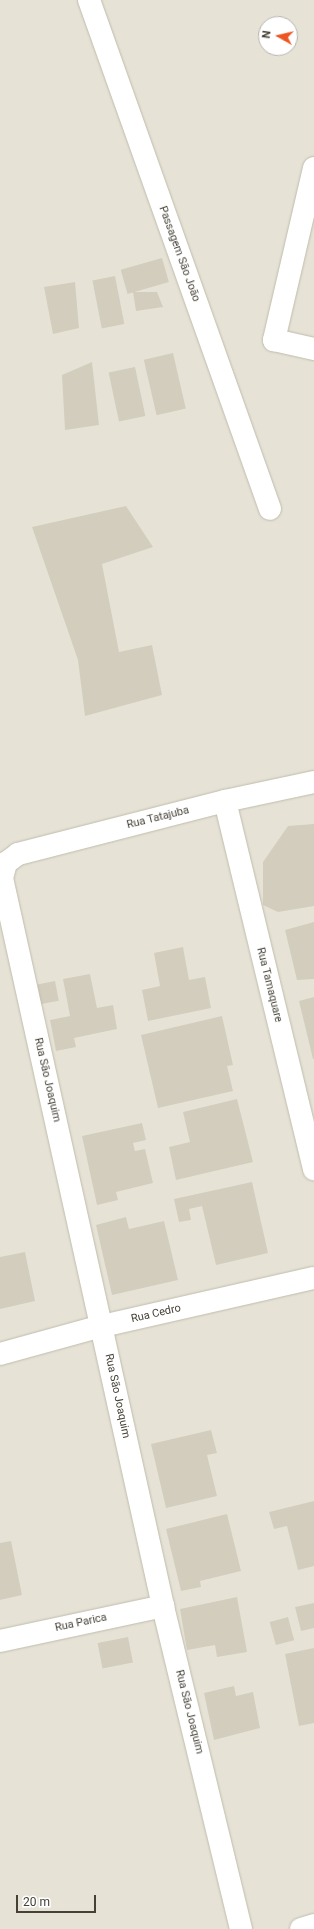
<!DOCTYPE html>
<html>
<head>
<meta charset="utf-8">
<style>
	body { margin:0 }
	#map { position:relative; width:314px; height:1929px; overflow:hidden; background:#f3f0e7; font-family:Roboto,sans-serif }
	div>[style] { position:absolute }
	[style*='--x'] { left:calc(var(--x)*1px); top:calc(var(--y)*1px); width:calc(var(--w)*1px); rotate:calc(var(--a)*1deg) }
	.residential>* { inset:0; background:#e6e3d6 }
	.building>* { inset:0; background:#d3cdbd; transform-origin:0 0 }
	.roads { filter:drop-shadow(0 0 1px #c0bcad) drop-shadow(0 0 1px #c0bcad) }
	.minor>* { height:22px; margin:-11px; padding:0 11px; transform-origin:11px; border-radius:11px; background:#fff }
	span { translate:-50% -50%; white-space:nowrap; text-align:center; line-height:1.15; -webkit-text-stroke:3px #fff; paint-order:stroke }
	.street-label { font-size:11px; color:#454137 }
	.north { position:absolute; left:258px; top:16px; width:40px; height:40px; box-sizing:border-box; background:#fff; border:1px solid #b5b3af; border-radius:50%; rotate:278deg; font-size:11px; font-weight:700; line-height:16px; text-align:center; color:#454137 }
	.north::after { content:''; display:block; margin:auto; width:14px; height:18px; background:#ed5624; clip-path:polygon(50% 0,100% 100%,50% 72%,0 100%) }
	.scale { position:absolute; left:16px; top:1895px; width:80px; height:18px; box-sizing:border-box; border:2px solid #454137; border-top:0; padding-left:5px; font-size:12px; line-height:14px; white-space:nowrap; color:#454137; -webkit-text-stroke:3px #fff; paint-order:stroke }
</style>
</head>
<body>
<div id="map">
	<div class="residential">
		<div style="clip-path:polygon(evenodd,0 0,314px 0,314px 1929px,0 1929px,0 0,266px 24px,290px 24px,290px 48px,266px 48px,266px 24px)"></div>
	</div>
	<div class="building">
		<div style="left:162px;top:258px;width:25px;height:43px;rotate:74deg"></div>
		<div style="left:115px;top:276px;width:49px;height:23px;rotate:79deg"></div>
		<div style="clip-path:polygon(75px 282px,79px 328px,53px 334px,44px 287px)"></div>
		<div style="clip-path:polygon(133px 292px,157px 292px,163px 307px,136px 311px)"></div>
		<div style="left:173px;top:353px;width:57px;height:30px;rotate:77deg"></div>
		<div style="clip-path:polygon(92px 362px,99px 425px,65px 430px,62px 375px)"></div>
		<div style="left:135px;top:367px;width:50px;height:27px;rotate:78deg"></div>
		<div style="clip-path:polygon(126px 506px,153px 547px,102px 564px,119px 652px,152px 645px,162px 695px,85px 716px,78px 660px,32px 527px)"></div>
		<div style="clip-path:polygon(314px 824px,314px 906px,278px 912px,263px 905px,263px 862px,288px 826px)"></div>
		<div style="clip-path:polygon(314px 922px,314px 979px,297px 980px,285px 930px)"></div>
		<div style="clip-path:polygon(183px 947px,189px 980px,205px 977px,211px 1008px,148px 1021px,142px 990px,160px 986px,154px 953px)"></div>
		<div style="clip-path:polygon(90px 974px,97px 1008px,113px 1005px,117px 1029px,74px 1038px,76px 1047px,56px 1051px,50px 1020px,70px 1016px,63px 979px)"></div>
		<div style="left:55px;top:981px;width:20px;height:18px;rotate:79deg"></div>
		<div style="clip-path:polygon(314px 997px,314px 1059px,313px 1059px,299px 1001px)"></div>
		<div style="clip-path:polygon(222px 1016px,233px 1065px,227px 1066px,233px 1091px,158px 1108px,141px 1035px)"></div>
		<div style="clip-path:polygon(237px 1099px,253px 1162px,176px 1180px,169px 1147px,190px 1142px,183px 1112px)"></div>
		<div style="clip-path:polygon(142px 1123px,146px 1140px,133px 1143px,135px 1151px,145px 1149px,153px 1183px,116px 1192px,118px 1200px,97px 1205px,82px 1136px)"></div>
		<div style="clip-path:polygon(252px 1182px,268px 1253px,216px 1265px,202px 1206px,189px 1209px,191px 1220px,179px 1222px,174px 1199px)"></div>
		<div style="clip-path:polygon(126px 1217px,129px 1229px,164px 1221px,178px 1280px,112px 1295px,96px 1225px)"></div>
		<div style="clip-path:polygon(25px 1252px,35px 1301px,0 1309px,0 1257px)"></div>
		<div style="clip-path:polygon(211px 1430px,217px 1453px,207px 1455px,217px 1496px,166px 1508px,151px 1444px)"></div>
		<div style="clip-path:polygon(314px 1501px,314px 1566px,298px 1570px,287px 1526px,274px 1529px,269px 1512px)"></div>
		<div style="clip-path:polygon(227px 1514px,241px 1571px,200px 1581px,201px 1587px,181px 1591px,166px 1529px)"></div>
		<div style="clip-path:polygon(11px 1541px,22px 1595px,0 1600px,0 1543px)"></div>
		<div style="clip-path:polygon(237px 1597px,247px 1652px,217px 1657px,215px 1645px,187px 1650px,180px 1609px)"></div>
		<div style="clip-path:polygon(314px 1603px,314px 1628px,301px 1631px,295px 1607px)"></div>
		<div style="left:288px;top:1617px;width:24px;height:19px;rotate:75deg"></div>
		<div style="left:128px;top:1637px;width:26px;height:31px;rotate:79deg"></div>
		<div style="clip-path:polygon(314px 1648px,314px 1723px,299px 1726px,285px 1654px)"></div>
		<div style="clip-path:polygon(234px 1686px,236px 1696px,253px 1692px,260px 1728px,214px 1740px,204px 1693px)"></div>
	</div>
	<div class="roads">
		<div class="minor">
			<div style="--x:89;--y:0;--w:540;--a:70.42"></div>
			<div style="--x:314;--y:168;--w:177;--a:103.1"></div>
			<div style="--x:274;--y:340;--w:41;--a:12.7"></div>
			<div style="--x:225;--y:801;--w:379;--a:76.4"></div>
			<div style="--x:0;--y:1354;--w:106;--a:-15.4"></div>
			<div style="--x:102;--y:1326;--w:217;--a:-12.8"></div>
			<div style="--x:0;--y:1641;--w:167;--a:-12.1"></div>
			<div style="--x:241;--y:1929;--w:332;--a:-103.6"></div>
			<div style="--x:163;--y:1606;--w:746;--a:-102.47"></div>
			<div style="--x:2;--y:878;--w:16;--a:-75"></div>
			<div style="--x:6;--y:863;--w:15;--a:-37"></div>
			<div style="--x:18;--y:854;--w:214;--a:-14.4"></div>
			<div style="--x:225;--y:801;--w:91;--a:-12.1"></div>
			<div style="--x:301;--y:1929;--w:14;--a:-17"></div>
		</div>
	</div>
	<div class="street-label">
		<span style="left:179px;top:254px;rotate:70deg">Passagem São João</span>
		<span style="left:158px;top:818px;rotate:-14deg">Rua Tatajuba</span>
		<span style="left:269px;top:985px;rotate:76deg">Rua Tamaquare</span>
		<span style="left:47px;top:1080px;rotate:77deg">Rua São Joaquim</span>
		<span style="left:156px;top:1314px;rotate:-13deg">Rua Cedro</span>
		<span style="left:117px;top:1396px;rotate:78deg">Rua São Joaquim</span>
		<span style="left:81px;top:1623px;rotate:-12deg">Rua Parica</span>
		<span style="left:189px;top:1712px;rotate:76deg">Rua São Joaquim</span>
	</div>
	<div class="north">N</div>
	<div class="scale">20 m</div>
</div>
</body>
</html>
